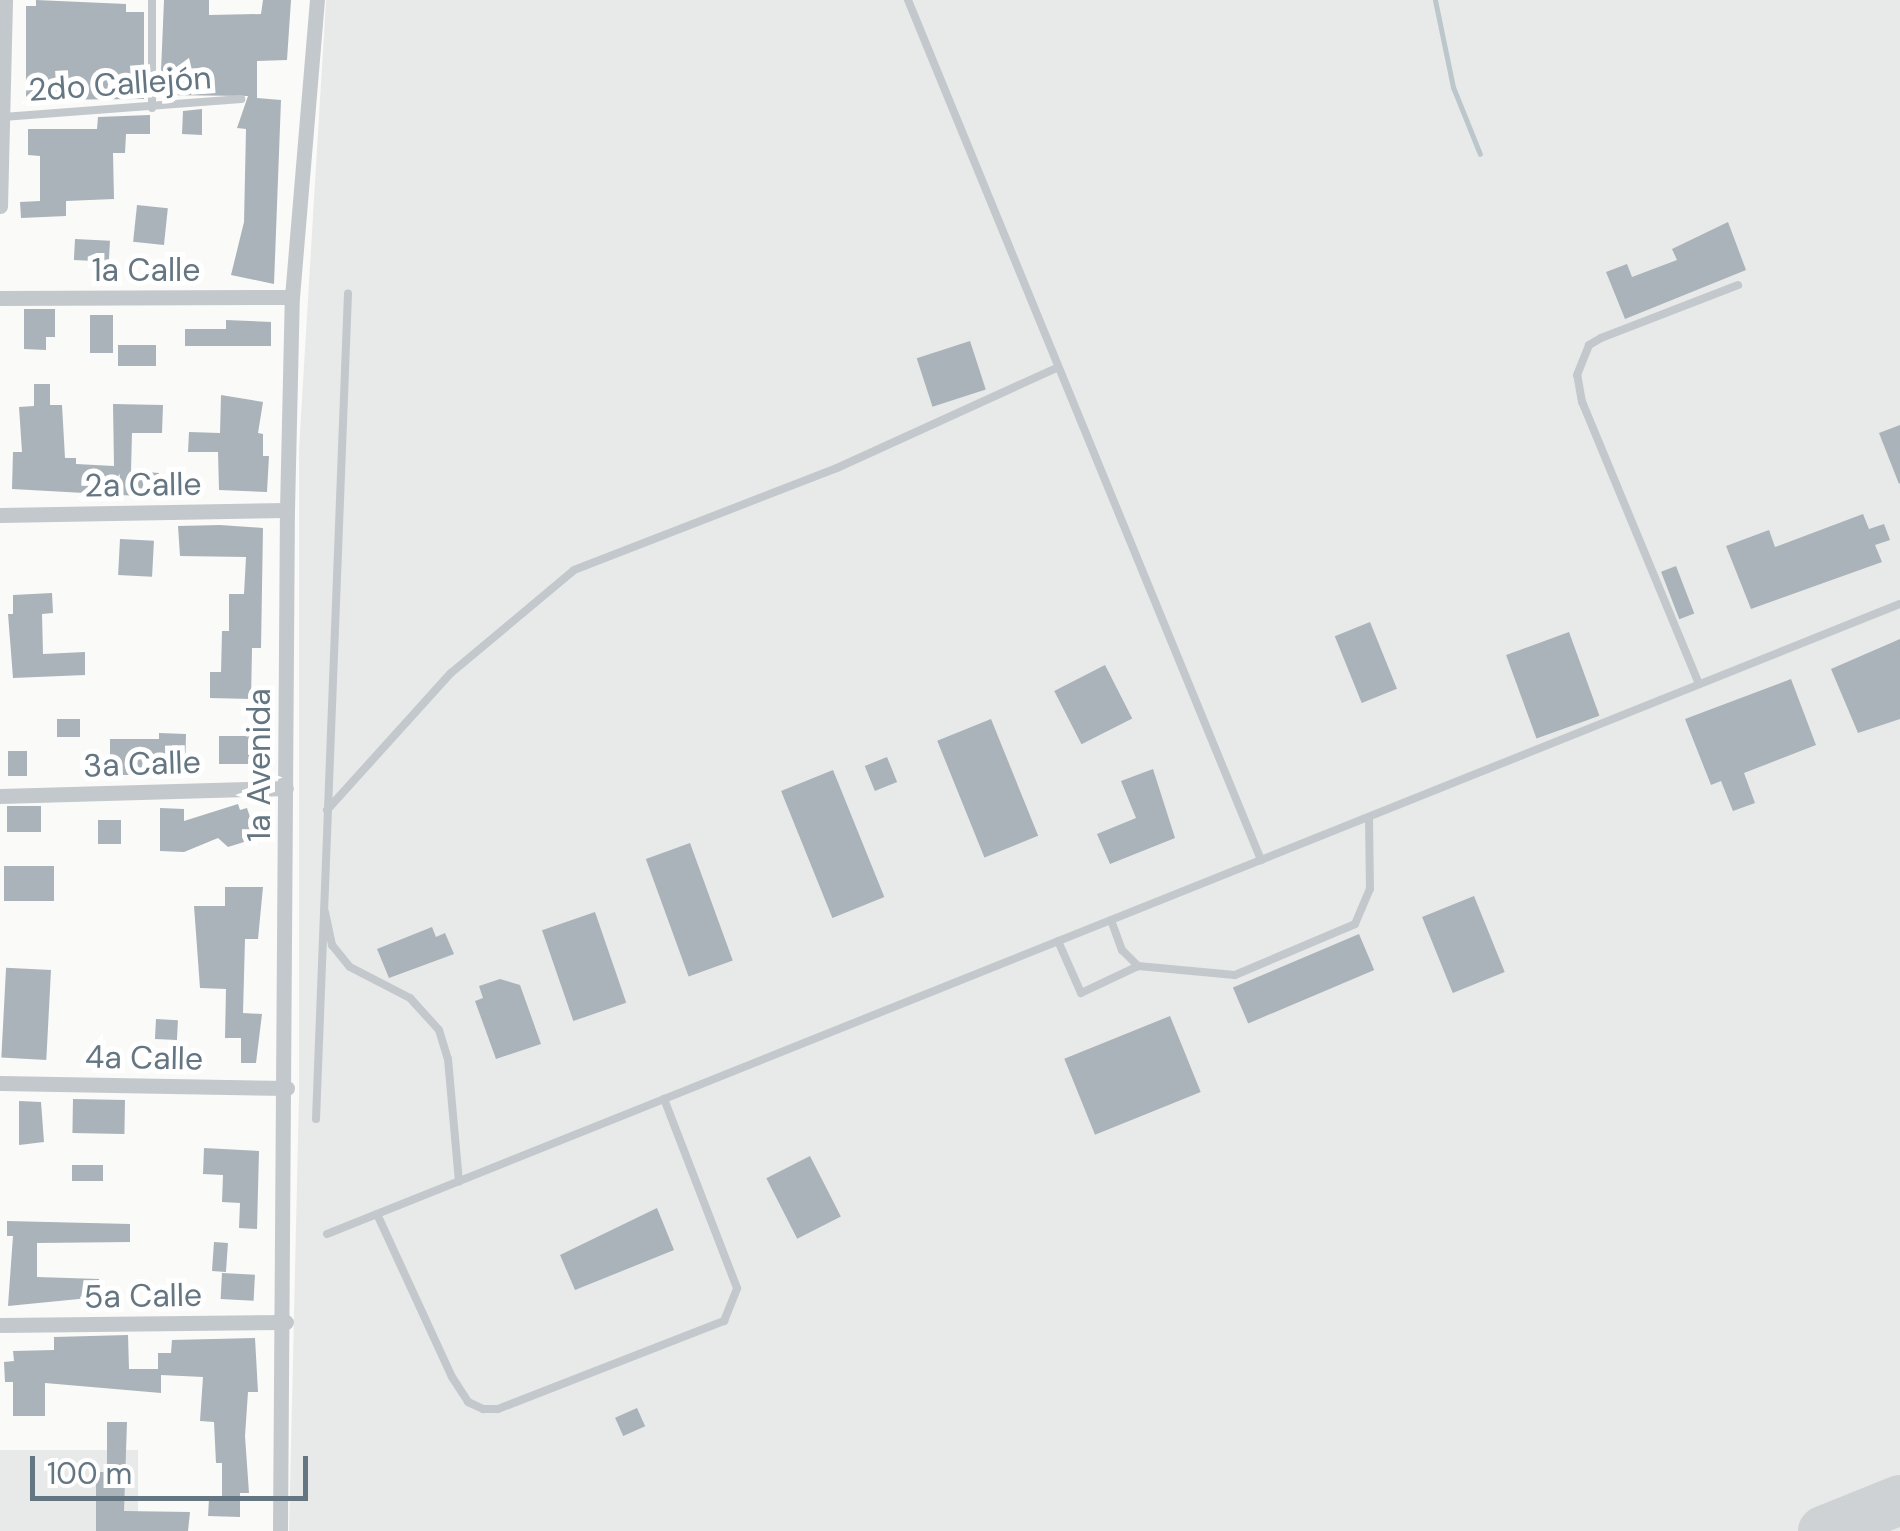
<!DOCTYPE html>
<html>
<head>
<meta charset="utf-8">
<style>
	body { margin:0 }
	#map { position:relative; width:1900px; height:1531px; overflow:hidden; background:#fafaf8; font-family:"DM Sans",sans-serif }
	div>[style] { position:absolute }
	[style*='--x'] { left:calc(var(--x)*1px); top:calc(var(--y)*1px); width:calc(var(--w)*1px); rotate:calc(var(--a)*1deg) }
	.built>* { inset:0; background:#e8e9e9; transform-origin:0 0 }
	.stream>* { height:5px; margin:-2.5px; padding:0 2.5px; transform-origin:2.5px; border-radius:2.5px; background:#bbc7cb }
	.taxiway>* { height:50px; margin:-25px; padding:0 25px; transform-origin:25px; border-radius:25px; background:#ced2d4 }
	.building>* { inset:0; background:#aab3b9; transform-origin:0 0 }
	.service>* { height:8px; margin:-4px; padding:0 4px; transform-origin:4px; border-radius:4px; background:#c3c8cc }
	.minor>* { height:15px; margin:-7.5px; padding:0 7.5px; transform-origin:7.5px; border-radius:7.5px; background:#c3c8cc }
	span { translate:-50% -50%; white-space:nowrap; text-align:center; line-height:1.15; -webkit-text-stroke:10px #fff; paint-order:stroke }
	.street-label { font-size:32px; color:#657683 }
	.scale { position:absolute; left:30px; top:1456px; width:278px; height:45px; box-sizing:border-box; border:5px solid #657683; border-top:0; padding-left:12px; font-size:30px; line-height:35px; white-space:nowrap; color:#657683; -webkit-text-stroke:8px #fff; paint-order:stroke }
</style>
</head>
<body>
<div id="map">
	<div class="built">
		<div style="clip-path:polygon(326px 0,1900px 0,1900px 1531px,289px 1531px,299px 1097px,299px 449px)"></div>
		<div style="left:0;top:1450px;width:138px;height:81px"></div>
	</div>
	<div class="stream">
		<div style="--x:1435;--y:0;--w:89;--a:78.3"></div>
		<div style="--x:1453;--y:87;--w:72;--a:68.1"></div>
	</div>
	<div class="taxiway">
		<div style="--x:1823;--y:1531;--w:83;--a:-21.9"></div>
	</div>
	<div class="building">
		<div style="clip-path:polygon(36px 0,126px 4px,126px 12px,144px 12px,144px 99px,26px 100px,26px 6px,36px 6px)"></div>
		<div style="clip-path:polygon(164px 0,209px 0,209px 15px,261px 14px,263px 0,291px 0,287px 60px,257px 61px,257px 98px,281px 100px,274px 284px,231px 275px,244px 222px,246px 129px,237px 128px,248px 96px,160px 95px)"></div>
		<div style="clip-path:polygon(202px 109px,202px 135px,182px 134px,183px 111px)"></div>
		<div style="clip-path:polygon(150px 115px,150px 134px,126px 134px,125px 153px,113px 153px,114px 199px,66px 201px,66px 216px,21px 218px,20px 202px,40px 201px,40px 156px,28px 155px,28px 129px,97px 129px,98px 117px)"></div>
		<div style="left:137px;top:205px;width:31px;height:37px;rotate:6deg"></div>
		<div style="clip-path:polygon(1728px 222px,1746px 270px,1625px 319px,1606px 272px,1627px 264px,1632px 277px,1677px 260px,1672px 249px)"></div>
		<div style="left:75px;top:239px;width:35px;height:21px;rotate:3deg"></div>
		<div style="clip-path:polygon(24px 309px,55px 309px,55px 337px,46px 337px,46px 350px,24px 349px)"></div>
		<div style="left:113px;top:315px;width:38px;height:23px;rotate:90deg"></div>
		<div style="clip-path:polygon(226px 320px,271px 322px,271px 346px,185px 346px,185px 329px,226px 329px)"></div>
		<div style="left:970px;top:341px;width:51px;height:56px;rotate:72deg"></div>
		<div style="left:156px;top:345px;width:21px;height:38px;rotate:90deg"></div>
		<div style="clip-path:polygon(34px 384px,50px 384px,50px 405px,62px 405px,65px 458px,76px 458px,76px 464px,114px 466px,113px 404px,163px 405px,162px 433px,132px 433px,131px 471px,159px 473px,157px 497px,12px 489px,13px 452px,22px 452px,19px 407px,34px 406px)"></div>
		<div style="clip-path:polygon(221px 395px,263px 402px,258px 433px,263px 434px,263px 456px,269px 456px,267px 492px,219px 490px,218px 452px,188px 452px,189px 432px,220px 433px)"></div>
		<div style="clip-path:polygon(1900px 425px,1900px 483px,1899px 484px,1879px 433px)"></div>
		<div style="clip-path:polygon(1863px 514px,1869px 529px,1884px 524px,1890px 540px,1875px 545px,1882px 562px,1751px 609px,1726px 546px,1769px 530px,1775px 547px)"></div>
		<div style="clip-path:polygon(220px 525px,263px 528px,261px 648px,252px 648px,251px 699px,210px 698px,210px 672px,221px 672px,222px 631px,229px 631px,229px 594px,244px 594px,246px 557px,180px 556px,178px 526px)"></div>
		<div style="left:120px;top:539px;width:34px;height:36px;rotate:3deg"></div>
		<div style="left:1676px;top:566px;width:51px;height:16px;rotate:69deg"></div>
		<div style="clip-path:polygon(52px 593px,53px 613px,42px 614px,43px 654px,85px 652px,85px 675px,13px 678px,8px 614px,13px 614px,13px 595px)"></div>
		<div style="left:1370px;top:622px;width:72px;height:38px;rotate:68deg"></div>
		<div style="left:1569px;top:632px;width:89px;height:67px;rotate:70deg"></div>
		<div style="clip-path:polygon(1900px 639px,1900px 719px,1858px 733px,1831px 669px)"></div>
		<div style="left:1105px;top:665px;width:60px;height:57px;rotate:63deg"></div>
		<div style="clip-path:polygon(1791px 679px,1816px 745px,1744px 773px,1755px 803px,1733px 811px,1721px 781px,1711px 785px,1685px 719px)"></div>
		<div style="left:57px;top:719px;width:23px;height:18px"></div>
		<div style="left:991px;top:719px;width:126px;height:58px;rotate:68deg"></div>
		<div style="clip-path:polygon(159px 733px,186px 734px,185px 775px,110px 775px,110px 739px,159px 739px)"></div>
		<div style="left:219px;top:736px;width:36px;height:28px"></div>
		<div style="left:8px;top:751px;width:19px;height:25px"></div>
		<div style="left:887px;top:757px;width:27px;height:24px;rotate:68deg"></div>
		<div style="clip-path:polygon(1153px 769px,1175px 838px,1110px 864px,1097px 834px,1136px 818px,1121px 781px)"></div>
		<div style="left:833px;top:770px;width:137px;height:56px;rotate:68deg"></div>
		<div style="clip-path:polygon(238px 804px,240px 810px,247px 808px,257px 838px,228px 847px,218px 838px,184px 852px,160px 851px,160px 808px,184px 809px,184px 821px)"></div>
		<div style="left:41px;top:806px;width:26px;height:34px;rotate:90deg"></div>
		<div style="left:98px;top:820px;width:23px;height:24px"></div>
		<div style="left:690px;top:843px;width:125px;height:47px;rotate:70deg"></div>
		<div style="left:54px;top:866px;width:35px;height:50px;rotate:90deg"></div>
		<div style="clip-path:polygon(225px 887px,263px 887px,258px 939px,245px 939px,243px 1013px,262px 1014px,256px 1063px,241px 1063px,241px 1038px,225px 1038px,226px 989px,200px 988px,194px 906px,225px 906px)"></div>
		<div style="left:1474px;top:896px;width:82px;height:56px;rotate:68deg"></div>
		<div style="left:595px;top:912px;width:96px;height:56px;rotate:71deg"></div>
		<div style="clip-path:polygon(432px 927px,436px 937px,445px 933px,454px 954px,389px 978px,377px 949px)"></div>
		<div style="left:1359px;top:934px;width:39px;height:137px;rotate:67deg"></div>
		<div style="left:51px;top:970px;width:90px;height:45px;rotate:93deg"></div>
		<div style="clip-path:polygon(500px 979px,520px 985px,541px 1044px,496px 1059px,475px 1001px,483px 998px,479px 986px)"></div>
		<div style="left:1170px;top:1016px;width:82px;height:114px;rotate:68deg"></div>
		<div style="left:156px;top:1019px;width:22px;height:20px;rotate:3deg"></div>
		<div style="left:73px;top:1099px;width:52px;height:34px;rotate:1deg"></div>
		<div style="clip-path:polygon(19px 1101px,41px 1102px,44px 1142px,19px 1145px)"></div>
		<div style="clip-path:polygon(204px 1148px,259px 1151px,257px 1229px,239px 1228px,240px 1203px,222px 1202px,223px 1175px,203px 1174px)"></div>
		<div style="left:810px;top:1156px;width:68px;height:49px;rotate:63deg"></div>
		<div style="left:72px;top:1165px;width:31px;height:16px"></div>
		<div style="clip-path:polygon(657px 1208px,674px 1250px,575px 1290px,560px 1255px)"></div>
		<div style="clip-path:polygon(7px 1221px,130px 1224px,130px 1242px,37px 1243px,37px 1277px,99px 1279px,99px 1297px,8px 1306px,13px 1236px,7px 1236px)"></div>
		<div style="left:214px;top:1242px;width:14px;height:29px;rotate:4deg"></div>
		<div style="left:222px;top:1273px;width:33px;height:26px;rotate:3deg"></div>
		<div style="clip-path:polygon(128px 1335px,129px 1369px,158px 1369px,158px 1353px,171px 1353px,172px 1340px,255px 1338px,258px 1392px,248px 1392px,245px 1436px,249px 1493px,240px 1493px,240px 1517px,208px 1516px,209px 1499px,222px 1499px,222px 1463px,216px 1463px,214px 1422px,200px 1421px,203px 1377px,161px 1375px,161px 1393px,45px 1383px,45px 1416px,13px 1416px,13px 1382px,5px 1382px,4px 1362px,14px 1361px,13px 1351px,54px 1350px,54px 1337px)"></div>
		<div style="left:637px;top:1408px;width:20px;height:24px;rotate:66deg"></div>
		<div style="clip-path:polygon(107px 1422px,127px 1422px,124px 1511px,190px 1512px,188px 1531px,96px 1531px,96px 1472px,107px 1472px)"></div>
	</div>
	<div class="service">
		<div style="--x:908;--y:0;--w:930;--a:67.68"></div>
		<div style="--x:152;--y:108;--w:108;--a:-90"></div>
		<div style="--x:3;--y:117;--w:239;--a:-4.3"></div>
		<div style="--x:1699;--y:684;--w:305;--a:-112.5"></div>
		<div style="--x:1582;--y:402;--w:27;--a:-100"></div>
		<div style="--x:1577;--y:375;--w:32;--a:-68"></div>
		<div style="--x:1589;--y:345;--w:14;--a:-30"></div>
		<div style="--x:1601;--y:338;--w:147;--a:-21.1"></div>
		<div style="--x:327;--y:810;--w:185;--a:-47.9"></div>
		<div style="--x:451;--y:673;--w:160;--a:-39.9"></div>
		<div style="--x:574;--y:570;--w:282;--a:-21.2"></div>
		<div style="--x:837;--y:468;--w:241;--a:-24.5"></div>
		<div style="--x:325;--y:912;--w:34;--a:78"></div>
		<div style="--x:332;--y:945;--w:28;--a:51"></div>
		<div style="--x:350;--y:967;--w:68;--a:27.3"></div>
		<div style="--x:410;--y:998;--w:43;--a:47.8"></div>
		<div style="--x:439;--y:1030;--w:30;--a:73"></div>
		<div style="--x:448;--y:1059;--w:123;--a:84.9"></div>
		<div style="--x:1111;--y:920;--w:32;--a:70"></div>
		<div style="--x:1122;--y:950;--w:23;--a:45"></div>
		<div style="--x:1138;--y:966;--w:97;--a:5.3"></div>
		<div style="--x:1235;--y:975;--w:130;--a:-23"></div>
		<div style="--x:1355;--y:924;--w:38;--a:-67"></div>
		<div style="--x:1370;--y:889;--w:71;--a:-90.8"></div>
		<div style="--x:1058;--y:941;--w:57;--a:66.1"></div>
		<div style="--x:1081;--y:993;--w:63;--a:-25.3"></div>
		<div style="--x:316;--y:1119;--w:826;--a:-87.78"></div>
		<div style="--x:377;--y:1214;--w:179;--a:65.3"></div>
		<div style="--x:452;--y:1377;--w:30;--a:57"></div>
		<div style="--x:468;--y:1402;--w:17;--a:25"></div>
		<div style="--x:483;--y:1409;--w:15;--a:0"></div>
		<div style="--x:498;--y:1409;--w:243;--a:-21.3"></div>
		<div style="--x:724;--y:1321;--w:35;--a:-68"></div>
		<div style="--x:737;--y:1288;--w:203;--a:-111.1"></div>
		<div style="--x:327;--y:1234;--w:1694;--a:-21.83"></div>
	</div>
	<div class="minor">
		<div style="--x:0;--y:206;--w:206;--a:-88.6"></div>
		<div style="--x:0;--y:298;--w:292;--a:-0.2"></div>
		<div style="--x:0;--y:515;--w:287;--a:-1"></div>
		<div style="--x:0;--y:796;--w:286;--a:-1.6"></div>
		<div style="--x:0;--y:1083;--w:287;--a:1"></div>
		<div style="--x:0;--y:1325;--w:286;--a:-0.6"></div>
		<div style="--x:280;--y:1531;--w:1021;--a:-89.61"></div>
		<div style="--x:287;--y:510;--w:213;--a:-88.7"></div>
		<div style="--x:292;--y:297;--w:298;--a:-85.2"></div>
	</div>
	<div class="street-label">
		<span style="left:120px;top:84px;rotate:-4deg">2do Callejón</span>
		<span style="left:146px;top:270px">1a Calle</span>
		<span style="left:143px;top:485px;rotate:-1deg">2a Calle</span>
		<span style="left:142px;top:764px;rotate:-2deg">3a Calle</span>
		<span style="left:259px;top:765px;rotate:-90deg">1a Avenida</span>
		<span style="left:144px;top:1058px;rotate:1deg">4a Calle</span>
		<span style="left:143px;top:1296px;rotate:-1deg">5a Calle</span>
	</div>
	<div class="scale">100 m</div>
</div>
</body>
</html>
